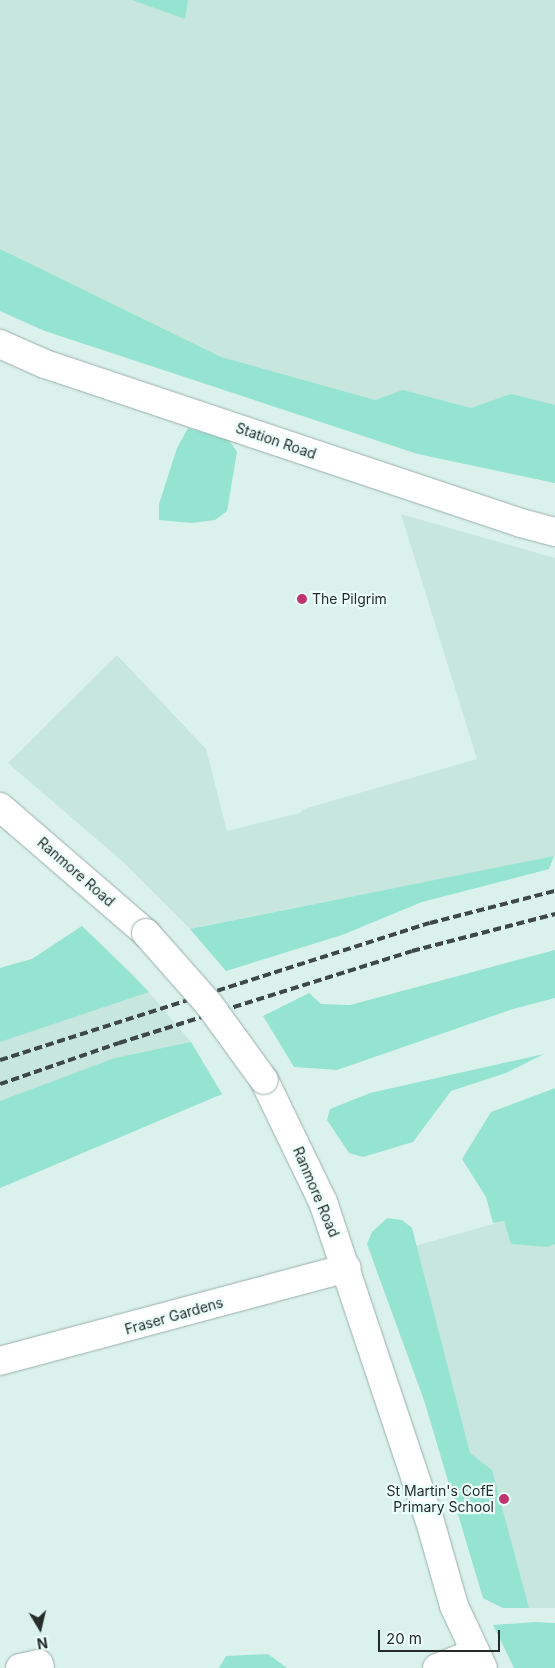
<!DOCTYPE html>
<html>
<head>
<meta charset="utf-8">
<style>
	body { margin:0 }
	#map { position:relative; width:555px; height:1668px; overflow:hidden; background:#dbf2ec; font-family:Inter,sans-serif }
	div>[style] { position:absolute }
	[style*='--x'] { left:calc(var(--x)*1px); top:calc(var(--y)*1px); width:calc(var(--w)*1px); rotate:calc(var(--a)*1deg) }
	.built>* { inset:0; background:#c6e6de }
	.green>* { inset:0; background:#95e4d2 }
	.roads { filter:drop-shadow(0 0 1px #99afa9) drop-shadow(0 0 1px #99afa9) }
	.minor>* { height:28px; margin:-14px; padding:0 14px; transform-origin:14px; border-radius:14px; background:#fff }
	.rail>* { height:4px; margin-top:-2px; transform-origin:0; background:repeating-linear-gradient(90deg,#3e4846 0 8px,transparent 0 12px) }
	.bridges { filter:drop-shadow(0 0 1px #99afa9) drop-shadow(0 0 1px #99afa9) }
	.minor-bridge>* { height:28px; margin:-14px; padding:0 14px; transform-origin:14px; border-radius:14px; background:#fff }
	.dots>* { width:14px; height:14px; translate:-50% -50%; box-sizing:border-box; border:2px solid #ecfef9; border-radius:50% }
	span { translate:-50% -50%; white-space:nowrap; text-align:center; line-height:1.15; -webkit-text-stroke:4.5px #ecfef9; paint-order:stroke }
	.street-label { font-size:14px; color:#252d2b }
	.poi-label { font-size:14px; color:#252d2b }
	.left { translate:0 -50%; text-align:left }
	.right { translate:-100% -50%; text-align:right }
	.north { position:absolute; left:15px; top:1603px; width:50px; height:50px; -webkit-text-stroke:4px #ecfef9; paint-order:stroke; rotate:171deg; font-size:14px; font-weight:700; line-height:20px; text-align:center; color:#252d2b }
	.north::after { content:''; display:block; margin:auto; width:18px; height:22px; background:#252d2b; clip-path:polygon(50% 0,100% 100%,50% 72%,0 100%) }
	.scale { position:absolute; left:378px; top:1630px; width:122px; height:22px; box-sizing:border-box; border:2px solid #252d2b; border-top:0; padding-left:6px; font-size:15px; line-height:18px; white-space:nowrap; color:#252d2b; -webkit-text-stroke:4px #ecfef9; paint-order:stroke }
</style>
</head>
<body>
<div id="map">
	<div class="built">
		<div style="clip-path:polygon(0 0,555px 0,555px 483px,418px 454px,45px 331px,0 311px)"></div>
		<div style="clip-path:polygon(401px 514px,555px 558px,555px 856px,190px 929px,122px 861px,8px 763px,117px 655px,206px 749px,227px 831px,300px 813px,304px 809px,477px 759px)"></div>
		<div style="clip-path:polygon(82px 926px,134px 975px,191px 1042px,222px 1094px,0 1188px,0 968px,32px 959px)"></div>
		<div style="clip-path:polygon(504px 1221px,548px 1247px,555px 1244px,555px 1608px,503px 1608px,483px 1598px,424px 1400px,372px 1258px)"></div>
	</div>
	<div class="green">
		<div style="clip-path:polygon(132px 0,188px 0,185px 19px)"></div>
		<div style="clip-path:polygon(0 249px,221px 357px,375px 400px,403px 390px,471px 408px,511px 394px,555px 405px,555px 483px,418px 454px,45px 331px,0 311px)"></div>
		<div style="clip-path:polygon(188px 428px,229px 440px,237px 452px,227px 511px,215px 520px,192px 523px,159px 520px,159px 504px,177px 448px)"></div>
		<div style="clip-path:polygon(554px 856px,549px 869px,422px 902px,342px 935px,226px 971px,190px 929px)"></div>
		<div style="clip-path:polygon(82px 926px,149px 992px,0 1042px,0 968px,32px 959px)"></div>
		<div style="clip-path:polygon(555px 950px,555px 998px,513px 1009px,337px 1070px,294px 1067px,263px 1016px,309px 993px,321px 1004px,350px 1005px)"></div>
		<div style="clip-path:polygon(191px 1042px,222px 1094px,0 1188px,0 1101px,115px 1058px)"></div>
		<div style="clip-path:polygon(544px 1054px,506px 1073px,451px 1091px,413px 1142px,363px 1157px,349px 1153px,327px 1120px,330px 1109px,370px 1093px)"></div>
		<div style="clip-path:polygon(555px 1088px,555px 1244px,548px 1247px,511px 1244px,504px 1221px,493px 1223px,486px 1197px,462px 1159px,491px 1112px)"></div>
		<div style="clip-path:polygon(387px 1218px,402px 1220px,412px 1228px,470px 1453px,492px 1470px,529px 1608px,503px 1608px,483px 1598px,424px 1400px,367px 1244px,372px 1232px)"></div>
		<div style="clip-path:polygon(535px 1622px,555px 1623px,555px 1668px,514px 1668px,493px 1625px)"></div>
		<div style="clip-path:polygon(268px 1654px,287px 1668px,219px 1668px,226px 1656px)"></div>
	</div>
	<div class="roads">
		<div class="minor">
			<div style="--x:0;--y:344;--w:49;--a:24"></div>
			<div style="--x:45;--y:364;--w:502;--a:18.47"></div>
			<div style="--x:521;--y:523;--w:35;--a:15"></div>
			<div style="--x:0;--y:807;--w:193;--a:40.8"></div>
			<div style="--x:264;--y:1080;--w:136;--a:64.2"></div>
			<div style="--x:323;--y:1202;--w:333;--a:71.5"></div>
			<div style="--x:429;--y:1518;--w:91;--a:74.1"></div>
			<div style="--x:454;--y:1606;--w:68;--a:64.9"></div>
			<div style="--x:0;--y:1361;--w:359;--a:-15"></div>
			<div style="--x:20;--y:1668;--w:19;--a:-12"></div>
			<div style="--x:39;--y:1664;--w:4;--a:76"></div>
			<div style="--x:437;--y:1668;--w:40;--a:-22"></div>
		</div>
	</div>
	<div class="rail">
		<div style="--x:0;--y:1060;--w:451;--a:-17.7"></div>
		<div style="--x:430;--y:923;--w:129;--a:-14.4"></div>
		<div style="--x:0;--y:1084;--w:126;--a:-19"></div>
		<div style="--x:119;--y:1043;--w:307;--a:-17.4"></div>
		<div style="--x:412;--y:951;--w:148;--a:-14.5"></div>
	</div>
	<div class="bridges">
		<div class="minor-bridge">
			<div style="--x:146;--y:933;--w:94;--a:48.5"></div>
			<div style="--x:208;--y:1003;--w:95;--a:54"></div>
		</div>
	</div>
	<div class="dots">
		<div style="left:302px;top:599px;background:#bd3471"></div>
		<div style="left:504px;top:1499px;background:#bd3471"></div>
	</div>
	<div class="street-label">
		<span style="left:276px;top:441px;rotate:19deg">Station Road</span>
		<span style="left:76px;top:872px;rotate:41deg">Ranmore Road</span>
		<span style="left:316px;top:1192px;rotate:67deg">Ranmore Road</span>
		<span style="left:174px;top:1316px;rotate:-16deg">Fraser Gardens</span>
	</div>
	<div class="poi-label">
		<span class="left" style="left:312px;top:599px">The Pilgrim</span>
		<span class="right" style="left:494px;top:1499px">St Martin's CofE<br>Primary School</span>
	</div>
	<div class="north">N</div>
	<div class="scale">20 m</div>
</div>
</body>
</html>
